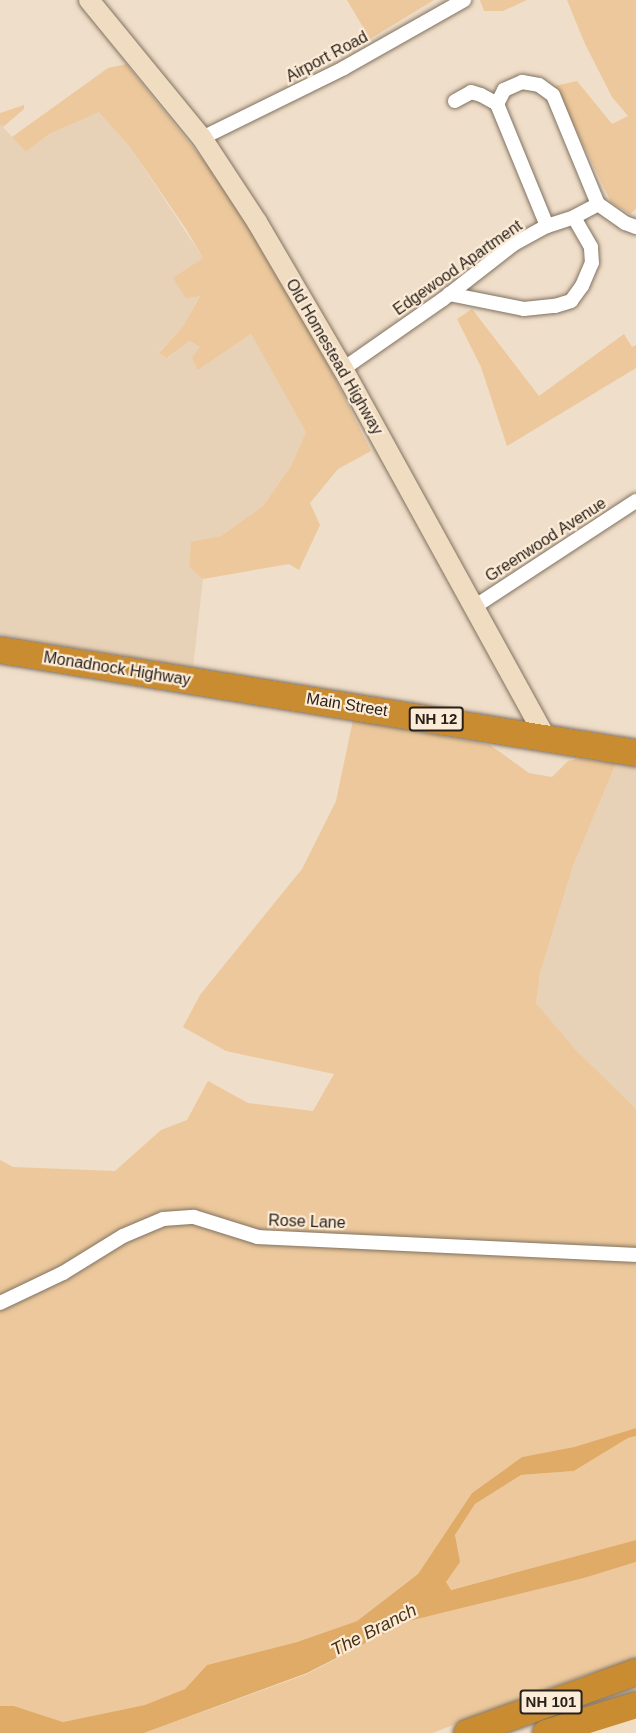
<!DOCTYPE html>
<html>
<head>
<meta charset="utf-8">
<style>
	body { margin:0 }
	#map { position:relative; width:636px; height:1733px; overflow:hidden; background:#efdec9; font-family:Helvetica,sans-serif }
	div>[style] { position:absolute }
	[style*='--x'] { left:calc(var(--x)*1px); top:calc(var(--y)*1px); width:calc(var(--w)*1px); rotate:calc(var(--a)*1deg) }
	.built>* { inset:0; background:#e8d2b7 }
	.green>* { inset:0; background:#ecc89c }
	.water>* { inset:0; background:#dfab67 }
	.roads { filter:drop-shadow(0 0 2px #817260) drop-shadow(0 0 2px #817260) }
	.street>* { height:14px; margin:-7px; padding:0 7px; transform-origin:7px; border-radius:7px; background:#fff }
	.secondary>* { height:20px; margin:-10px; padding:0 10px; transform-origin:10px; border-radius:10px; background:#efdcc1 }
	.highway>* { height:26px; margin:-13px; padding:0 13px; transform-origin:13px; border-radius:13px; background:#c98c30 }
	span { translate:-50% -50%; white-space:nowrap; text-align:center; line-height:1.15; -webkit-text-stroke:4.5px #fcebd6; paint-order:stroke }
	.shield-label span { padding:2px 4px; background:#fcebd6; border:2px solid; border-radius:4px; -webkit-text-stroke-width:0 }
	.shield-label { font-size:15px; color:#28211a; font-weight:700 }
	.street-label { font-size:16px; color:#28211a }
	.water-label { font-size:18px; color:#493315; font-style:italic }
</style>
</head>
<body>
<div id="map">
	<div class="built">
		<div style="clip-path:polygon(99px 111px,130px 147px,203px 258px,194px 264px,200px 295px,183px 326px,159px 352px,168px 358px,188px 341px,200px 347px,198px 370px,251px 334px,306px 432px,291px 466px,263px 506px,221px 536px,191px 543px,189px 567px,203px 579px,193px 668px,0 634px,0 124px,26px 152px,49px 134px)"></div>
		<div style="clip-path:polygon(616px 763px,636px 767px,636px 1109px,575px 1049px,536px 1003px,540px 973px,573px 866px)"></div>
	</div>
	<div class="green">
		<div style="clip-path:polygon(347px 0,434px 0,370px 39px)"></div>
		<div style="clip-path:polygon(480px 0,527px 0,503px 11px,484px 11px)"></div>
		<div style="clip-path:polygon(567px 0,636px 0,636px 209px,630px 214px,611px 202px,555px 86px,577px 81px,612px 124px,628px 116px,612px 97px,585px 44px)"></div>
		<div style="clip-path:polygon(126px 64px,217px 177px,263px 250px,326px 361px,371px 451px,338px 469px,310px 503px,320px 525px,299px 570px,289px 564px,203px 579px,189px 567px,191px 542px,221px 536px,263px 506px,291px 466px,306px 432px,251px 334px,198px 370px,192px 358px,200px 347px,189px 341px,167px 358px,159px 353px,183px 326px,200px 296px,186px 298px,173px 278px,203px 258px,186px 229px,130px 147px,99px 112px,49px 134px,26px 152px,12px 137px,108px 68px)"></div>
		<div style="clip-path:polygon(24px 105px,24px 109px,3px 127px,0 124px,0 113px)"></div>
		<div style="clip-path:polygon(472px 309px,539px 396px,624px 334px,632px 347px,636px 345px,636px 368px,507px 446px,481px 367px,457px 319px)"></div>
		<div style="clip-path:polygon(353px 720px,490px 745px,529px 773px,552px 777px,568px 761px,578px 759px,616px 763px,573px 866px,540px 973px,536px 1003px,575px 1049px,636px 1109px,636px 1428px,574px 1447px,522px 1457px,472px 1493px,418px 1574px,357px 1621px,297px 1642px,207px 1665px,185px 1689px,146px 1705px,63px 1722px,14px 1706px,0 1706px,0 1160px,13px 1167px,115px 1171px,161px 1130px,187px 1120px,208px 1081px,248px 1103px,313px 1111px,334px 1074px,226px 1051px,183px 1027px,200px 995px,302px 869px,336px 801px)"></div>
		<div style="clip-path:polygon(636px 1436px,636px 1540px,450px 1590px,446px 1582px,459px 1562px,455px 1535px,475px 1504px,521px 1475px,574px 1471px,628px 1438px)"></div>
		<div style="clip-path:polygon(636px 1562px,636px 1662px,584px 1675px,432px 1733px,144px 1733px,307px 1674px,409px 1621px,584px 1578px)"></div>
	</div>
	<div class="water">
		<div style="clip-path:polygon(636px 1428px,636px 1436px,628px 1438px,574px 1471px,521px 1475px,475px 1504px,455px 1535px,460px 1562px,446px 1582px,451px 1590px,636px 1540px,636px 1562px,584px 1578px,409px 1621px,307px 1673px,144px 1733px,0 1733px,0 1706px,14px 1706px,63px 1722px,145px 1705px,185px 1689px,207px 1665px,297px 1642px,357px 1621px,418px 1574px,472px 1493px,522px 1457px,574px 1447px)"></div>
	</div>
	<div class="roads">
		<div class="street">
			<div style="--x:455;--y:101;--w:18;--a:-29"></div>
			<div style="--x:471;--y:92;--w:10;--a:17"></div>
			<div style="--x:481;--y:95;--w:18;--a:29"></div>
			<div style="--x:497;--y:104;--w:16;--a:-63"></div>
			<div style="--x:504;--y:90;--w:20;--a:-24"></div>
			<div style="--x:522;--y:82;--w:17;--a:10"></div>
			<div style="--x:539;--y:85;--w:17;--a:36"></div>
			<div style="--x:553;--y:95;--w:118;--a:67.6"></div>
			<div style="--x:497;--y:104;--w:132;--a:67.7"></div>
			<div style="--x:202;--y:138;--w:158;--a:-26.2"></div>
			<div style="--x:344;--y:68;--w:138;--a:-29.5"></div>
			<div style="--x:449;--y:294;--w:76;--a:11.3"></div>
			<div style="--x:524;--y:309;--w:31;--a:-6"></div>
			<div style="--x:555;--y:306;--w:17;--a:-17"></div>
			<div style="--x:571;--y:301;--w:19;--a:-54"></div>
			<div style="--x:582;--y:286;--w:25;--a:-67"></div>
			<div style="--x:592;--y:263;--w:16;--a:-94"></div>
			<div style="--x:591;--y:247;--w:34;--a:-120"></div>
			<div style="--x:343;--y:369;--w:121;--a:-34.9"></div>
			<div style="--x:442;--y:300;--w:91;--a:-37.9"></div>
			<div style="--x:514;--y:244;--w:38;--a:-29"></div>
			<div style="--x:547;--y:226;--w:28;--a:-18"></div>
			<div style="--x:574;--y:217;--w:27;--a:-28"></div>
			<div style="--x:598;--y:204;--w:33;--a:35"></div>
			<div style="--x:625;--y:223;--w:12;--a:20"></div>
			<div style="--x:474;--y:607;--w:194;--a:-33.2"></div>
			<div style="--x:0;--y:1303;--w:70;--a:-25.5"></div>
			<div style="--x:63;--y:1273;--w:70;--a:-31.7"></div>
			<div style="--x:123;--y:1236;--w:43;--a:-23"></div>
			<div style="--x:163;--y:1219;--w:31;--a:-4"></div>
			<div style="--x:194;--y:1217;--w:67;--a:17.4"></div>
			<div style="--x:258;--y:1237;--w:378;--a:2.7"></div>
		</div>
		<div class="secondary">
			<div style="--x:89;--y:0;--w:178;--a:50.7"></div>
			<div style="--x:202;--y:138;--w:100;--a:56.8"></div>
			<div style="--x:257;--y:222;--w:170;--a:59.7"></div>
			<div style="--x:343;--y:369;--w:419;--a:61.2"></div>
			<div style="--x:576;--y:1733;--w:61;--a:-8.5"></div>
		</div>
		<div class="highway">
			<div style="--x:0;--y:650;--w:644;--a:9.2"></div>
			<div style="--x:467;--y:1733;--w:180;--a:-19.8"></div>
			<div style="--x:546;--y:1733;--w:94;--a:-17.3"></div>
		</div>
	</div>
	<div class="shield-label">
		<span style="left:436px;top:719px">NH 12</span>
		<span style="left:551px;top:1702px">NH 101</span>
	</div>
	<div class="street-label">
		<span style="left:327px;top:57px;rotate:-28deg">Airport Road</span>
		<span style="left:458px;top:268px;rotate:-35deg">Edgewood Apartment</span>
		<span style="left:334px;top:357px;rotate:60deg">Old Homestead Highway</span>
		<span style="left:546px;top:540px;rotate:-33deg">Greenwood Avenue</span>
		<span style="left:117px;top:669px;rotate:9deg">Monadnock Highway</span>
		<span style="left:347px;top:705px;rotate:9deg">Main Street</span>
		<span style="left:307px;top:1222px;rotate:2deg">Rose Lane</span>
	</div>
	<div class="water-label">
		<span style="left:374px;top:1630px;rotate:-27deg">The Branch</span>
	</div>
</div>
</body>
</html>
